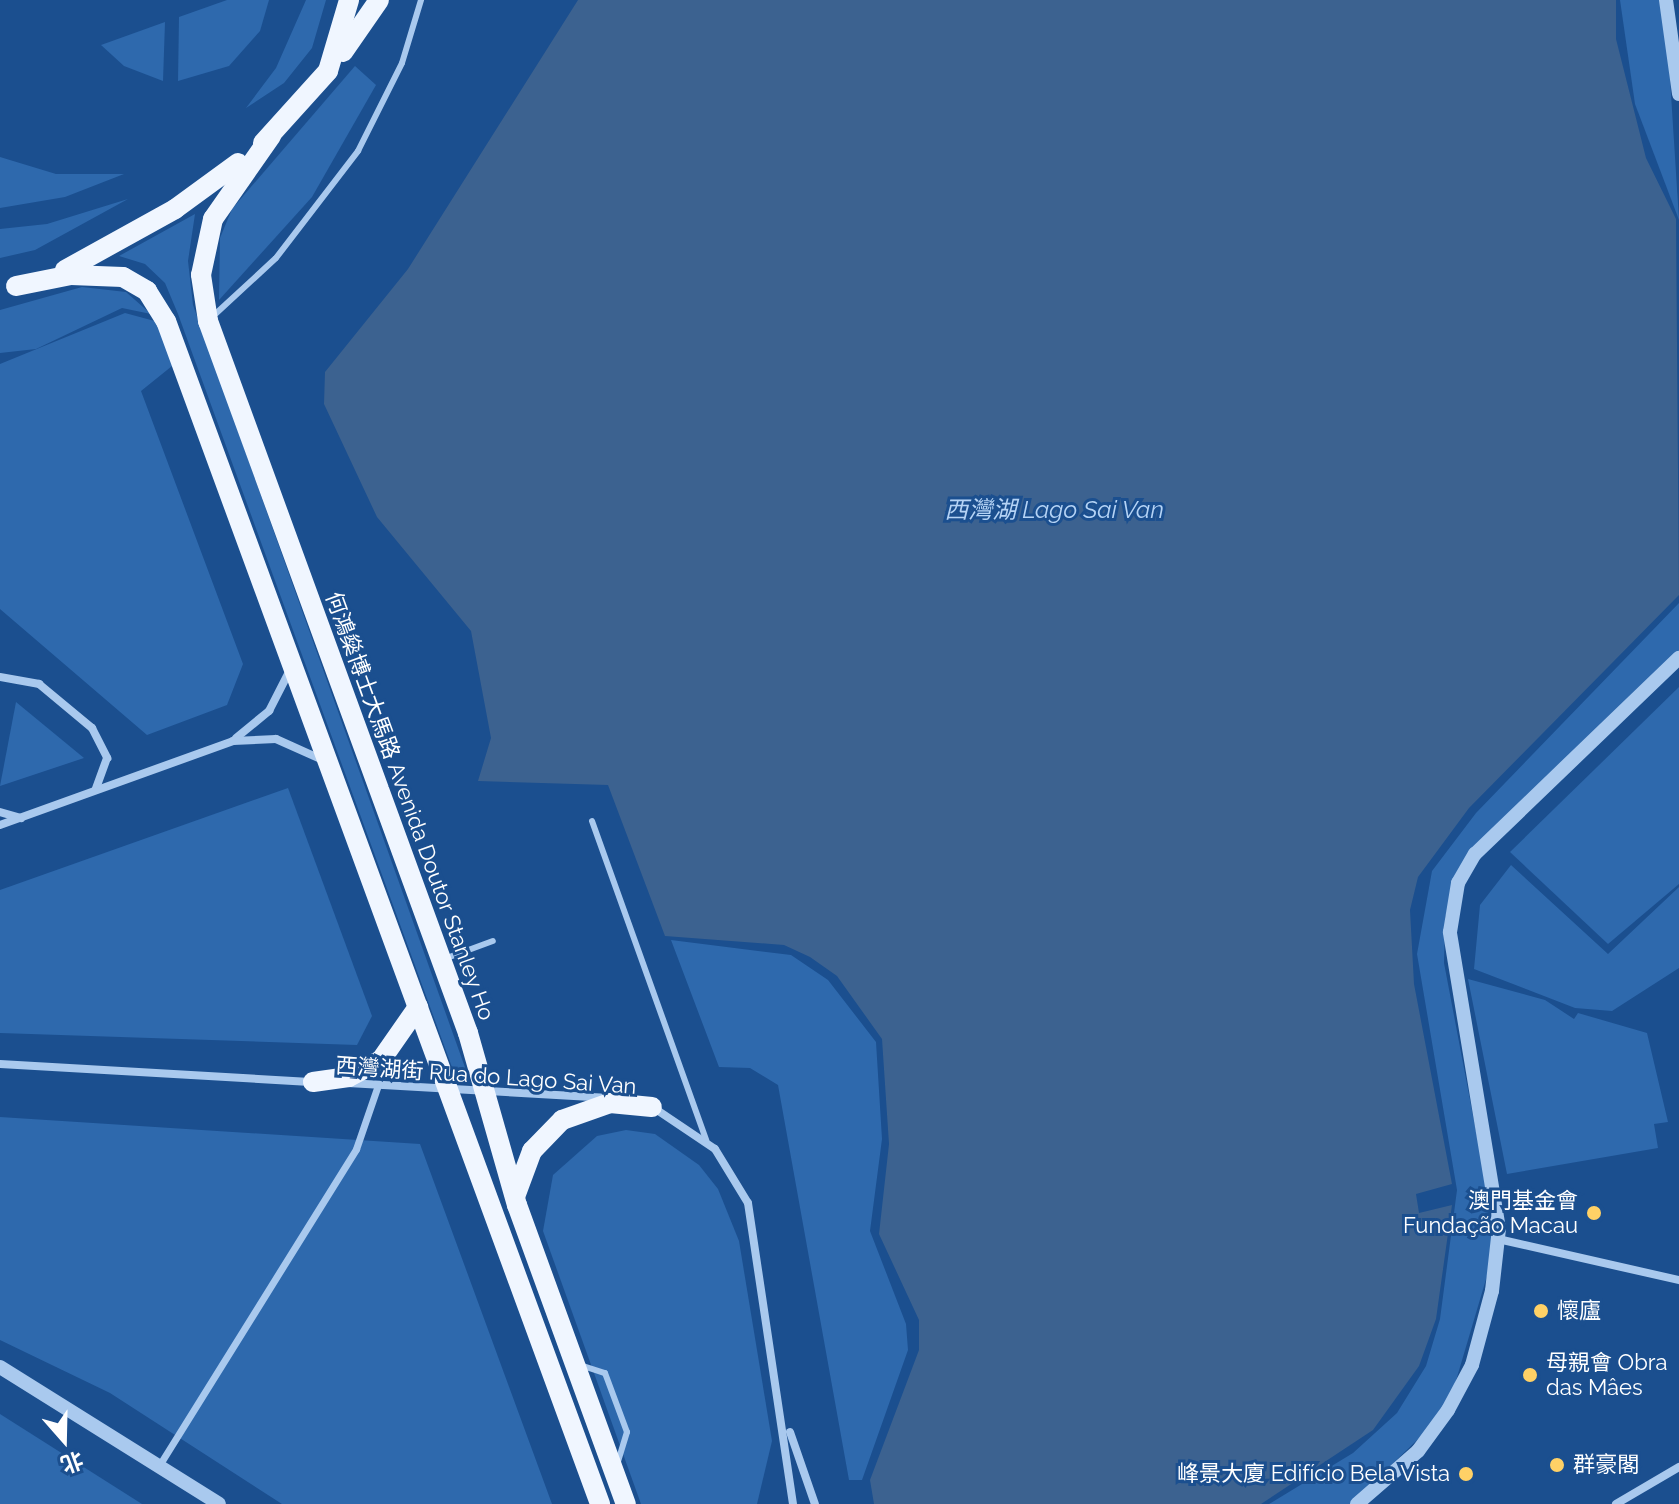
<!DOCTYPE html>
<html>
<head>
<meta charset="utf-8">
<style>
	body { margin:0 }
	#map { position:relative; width:1679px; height:1504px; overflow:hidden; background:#1b4f8f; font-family:Raleway,"Noto Sans SC",sans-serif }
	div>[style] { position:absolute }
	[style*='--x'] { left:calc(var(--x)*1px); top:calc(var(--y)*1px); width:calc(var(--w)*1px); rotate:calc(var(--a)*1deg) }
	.green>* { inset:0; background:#2e69ad }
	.water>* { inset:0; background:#3c6290 }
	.service>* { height:6px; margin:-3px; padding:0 3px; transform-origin:3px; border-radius:3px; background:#a9c9ee }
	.pedestrian>* { height:7px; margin:-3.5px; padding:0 3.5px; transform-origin:3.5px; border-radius:3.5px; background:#a9c9ee }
	.minor>* { height:8px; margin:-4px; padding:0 4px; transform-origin:4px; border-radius:4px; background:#a9c9ee }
	.tertiary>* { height:14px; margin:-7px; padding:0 7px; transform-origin:7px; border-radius:7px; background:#a9c9ee }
	.primary>* { height:20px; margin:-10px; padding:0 10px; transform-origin:10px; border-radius:10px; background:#f0f6ff }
	.dots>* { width:22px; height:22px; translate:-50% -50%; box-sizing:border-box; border:4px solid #1b4f8f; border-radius:50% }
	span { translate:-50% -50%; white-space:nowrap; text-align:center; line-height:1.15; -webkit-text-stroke:6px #1b4f8f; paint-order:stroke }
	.street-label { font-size:22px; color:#fff }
	.poi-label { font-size:22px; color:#fff }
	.right { translate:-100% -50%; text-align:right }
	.left { translate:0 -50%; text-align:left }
	.water-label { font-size:24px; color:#b5d3f5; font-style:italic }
	.north { position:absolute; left:24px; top:1400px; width:80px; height:80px; -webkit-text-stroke:6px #1b4f8f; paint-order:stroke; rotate:160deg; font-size:22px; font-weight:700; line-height:32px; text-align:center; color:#fff }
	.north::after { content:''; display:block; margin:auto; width:28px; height:36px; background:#fff; clip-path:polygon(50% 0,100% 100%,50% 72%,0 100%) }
</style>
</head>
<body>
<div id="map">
	<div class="green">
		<div style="clip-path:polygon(227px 0,269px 0,260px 31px,229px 66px,178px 81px,179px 17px)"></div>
		<div style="clip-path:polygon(306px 0,326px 0,312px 48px,284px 83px,246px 108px,276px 68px)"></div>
		<div style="clip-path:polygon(1620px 0,1665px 0,1679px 220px,1635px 104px)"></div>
		<div style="clip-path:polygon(165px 22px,163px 81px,124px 66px,101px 45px)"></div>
		<div style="clip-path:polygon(355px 66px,376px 85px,312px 197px,219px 300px,220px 238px,232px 209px)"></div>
		<div style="clip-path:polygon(0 157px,56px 174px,124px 174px,65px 197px,0 208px)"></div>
		<div style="clip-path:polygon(128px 199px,35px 250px,0 258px,0 229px,47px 224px)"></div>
		<div style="clip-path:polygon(195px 214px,188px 261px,193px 305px,467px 1073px,453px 1070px,178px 314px,165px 283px,145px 264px,119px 256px)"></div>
		<div style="clip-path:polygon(82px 287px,126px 292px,151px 314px,122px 308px,36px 349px,0 353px,0 310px)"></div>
		<div style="clip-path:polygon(125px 313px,162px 323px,177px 362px,141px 391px,243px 664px,227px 705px,147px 735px,0 609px,0 364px)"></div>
		<div style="clip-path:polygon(1679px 603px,1679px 656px,1457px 878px,1445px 918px,1444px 963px,1497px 1242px,1447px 1411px,1351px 1504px,1269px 1504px,1353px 1453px,1397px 1413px,1426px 1366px,1440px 1319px,1457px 1190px,1417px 954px,1432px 871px,1476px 813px)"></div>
		<div style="clip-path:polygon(1679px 687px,1679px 884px,1608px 944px,1510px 852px)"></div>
		<div style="clip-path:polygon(16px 702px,84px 758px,0 786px)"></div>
		<div style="clip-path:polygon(288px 788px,372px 1016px,357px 1045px,0 1033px,0 890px)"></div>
		<div style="clip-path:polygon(1511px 865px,1608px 954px,1679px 887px,1679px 968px,1612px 1011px,1575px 1008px,1474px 969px,1480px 905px)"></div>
		<div style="clip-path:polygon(671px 940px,791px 955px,828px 980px,876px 1042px,882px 1139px,870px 1231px,906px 1324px,908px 1350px,862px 1480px,849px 1480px,778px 1085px,750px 1068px,719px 1067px)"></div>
		<div style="clip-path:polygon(1468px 979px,1545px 1000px,1574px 1019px,1578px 1013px,1647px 1033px,1668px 1122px,1654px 1124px,1658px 1148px,1507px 1174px)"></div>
		<div style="clip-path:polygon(0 1117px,420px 1144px,552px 1504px,282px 1504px,110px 1393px,0 1340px)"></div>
		<div style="clip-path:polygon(626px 1130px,655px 1134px,699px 1165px,718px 1189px,739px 1241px,772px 1441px,757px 1504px,641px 1504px,543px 1231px,553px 1175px,597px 1136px)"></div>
		<div style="clip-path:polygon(0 1414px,142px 1504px,0 1504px)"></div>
	</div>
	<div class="water">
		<div style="clip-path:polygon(578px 0,1616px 0,1616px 39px,1646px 158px,1676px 219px,1679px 595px,1469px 808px,1418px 877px,1410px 910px,1414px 984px,1452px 1184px,1416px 1194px,1419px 1213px,1452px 1205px,1436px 1319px,1419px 1366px,1373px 1430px,1261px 1504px,874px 1504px,870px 1480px,919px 1350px,919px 1320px,879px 1234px,889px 1144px,882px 1039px,837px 976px,810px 957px,784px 945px,665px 936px,608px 785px,478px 781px,491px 738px,471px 631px,377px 517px,324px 404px,325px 372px,408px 269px)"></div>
	</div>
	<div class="service">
		<div style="--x:211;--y:318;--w:88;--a:-42.7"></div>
		<div style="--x:276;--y:258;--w:135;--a:-52.5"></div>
		<div style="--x:358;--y:151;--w:98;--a:-63.4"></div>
		<div style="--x:402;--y:63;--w:66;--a:-73.2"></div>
		<div style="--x:592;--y:821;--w:339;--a:70.3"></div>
		<div style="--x:444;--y:959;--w:52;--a:-20.2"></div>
		<div style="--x:583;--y:1366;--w:23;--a:18"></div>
		<div style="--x:605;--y:1373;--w:63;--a:69.6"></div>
		<div style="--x:627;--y:1432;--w:34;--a:107"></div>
	</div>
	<div class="pedestrian">
		<div style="--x:160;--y:1464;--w:371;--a:-58.1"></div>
		<div style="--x:356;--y:1149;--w:68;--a:-71"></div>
	</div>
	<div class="minor">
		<div style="--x:0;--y:677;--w:40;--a:10"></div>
		<div style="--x:39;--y:684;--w:69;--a:39.7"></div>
		<div style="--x:92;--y:728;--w:34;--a:63"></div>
		<div style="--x:107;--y:758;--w:33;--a:110"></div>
		<div style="--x:236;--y:738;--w:43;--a:-39.3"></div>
		<div style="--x:269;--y:711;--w:44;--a:-62.9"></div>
		<div style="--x:0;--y:812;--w:22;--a:16"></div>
		<div style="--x:0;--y:825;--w:248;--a:-19.8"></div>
		<div style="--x:233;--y:741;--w:43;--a:-2.7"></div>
		<div style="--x:276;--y:739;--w:51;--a:24.1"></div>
		<div style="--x:0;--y:1064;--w:315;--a:3.3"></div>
		<div style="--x:348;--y:1083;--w:257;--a:3.3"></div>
		<div style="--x:654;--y:1108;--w:73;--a:33.9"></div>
		<div style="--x:715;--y:1149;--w:63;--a:58.6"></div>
		<div style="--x:748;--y:1203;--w:304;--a:81.5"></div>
		<div style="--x:1498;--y:1239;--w:186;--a:12.8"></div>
		<div style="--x:790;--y:1432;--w:76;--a:70.9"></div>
		<div style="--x:1616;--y:1504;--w:73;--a:-30.4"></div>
	</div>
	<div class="tertiary">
		<div style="--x:1666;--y:0;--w:95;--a:82.1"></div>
		<div style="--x:0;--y:1367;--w:258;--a:32"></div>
		<div style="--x:1357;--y:1504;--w:81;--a:-41"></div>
		<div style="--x:1418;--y:1451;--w:51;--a:-53.8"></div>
		<div style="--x:1448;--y:1410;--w:51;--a:-61.9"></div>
		<div style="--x:1472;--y:1365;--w:77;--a:-74.9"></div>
		<div style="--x:1492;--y:1291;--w:62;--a:-83.6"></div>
		<div style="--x:1499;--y:1229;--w:301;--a:-99.4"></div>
		<div style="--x:1450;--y:932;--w:50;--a:-80.7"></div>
		<div style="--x:1458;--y:883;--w:34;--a:-60"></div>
		<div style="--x:1475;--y:854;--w:283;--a:-43.9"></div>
	</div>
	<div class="primary">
		<div style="--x:343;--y:52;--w:63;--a:-55.3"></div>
		<div style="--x:271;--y:136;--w:101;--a:124.9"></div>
		<div style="--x:213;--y:219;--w:57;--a:102.1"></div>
		<div style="--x:201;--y:275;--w:47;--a:81.3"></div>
		<div style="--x:208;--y:321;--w:758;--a:69.94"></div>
		<div style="--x:468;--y:1033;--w:179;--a:74.1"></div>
		<div style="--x:517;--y:1205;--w:318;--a:70"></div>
		<div style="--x:263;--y:143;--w:97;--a:-47.9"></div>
		<div style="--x:328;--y:71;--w:74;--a:-73.5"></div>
		<div style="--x:65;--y:270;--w:126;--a:-29"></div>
		<div style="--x:175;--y:209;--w:78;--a:-36.1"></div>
		<div style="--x:16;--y:286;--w:56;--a:-11.3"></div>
		<div style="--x:71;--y:275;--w:52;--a:2.2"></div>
		<div style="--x:123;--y:277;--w:28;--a:30"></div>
		<div style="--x:147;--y:291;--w:36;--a:58"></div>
		<div style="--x:166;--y:321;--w:1260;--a:69.85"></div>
		<div style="--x:313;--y:1082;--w:36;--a:-8"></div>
		<div style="--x:349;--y:1077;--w:36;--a:-28"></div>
		<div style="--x:381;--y:1060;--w:65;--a:-55.1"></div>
		<div style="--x:516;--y:1194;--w:46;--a:-69.6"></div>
		<div style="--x:532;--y:1151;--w:43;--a:-45.9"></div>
		<div style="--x:562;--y:1120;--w:51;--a:-19.5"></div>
		<div style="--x:610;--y:1103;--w:42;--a:5.4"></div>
	</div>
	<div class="dots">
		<div style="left:1594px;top:1213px;background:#ffd166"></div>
		<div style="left:1541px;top:1311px;background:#ffd166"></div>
		<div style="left:1530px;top:1375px;background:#ffd166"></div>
		<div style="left:1557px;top:1465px;background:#ffd166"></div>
		<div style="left:1466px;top:1474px;background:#ffd166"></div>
	</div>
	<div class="street-label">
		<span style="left:410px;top:806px;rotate:70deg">何鴻燊博士大馬路 Avenida Doutor Stanley Ho</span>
		<span style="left:486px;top:1076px;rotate:4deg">西灣湖街 Rua do Lago Sai Van</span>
	</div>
	<div class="poi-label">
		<span class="right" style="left:1578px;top:1213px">澳門基金會<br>Fundação Macau</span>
		<span class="left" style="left:1557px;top:1311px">懷廬</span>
		<span class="left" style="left:1546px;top:1375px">母親會 Obra<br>das Mâes</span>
		<span class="left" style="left:1573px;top:1465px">群豪閣</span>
		<span class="right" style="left:1450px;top:1474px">峰景大廈 Edifício Bela Vista</span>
	</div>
	<div class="water-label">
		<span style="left:1054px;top:510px">西灣湖 Lago Sai Van</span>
	</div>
	<div class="north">北</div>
</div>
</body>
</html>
